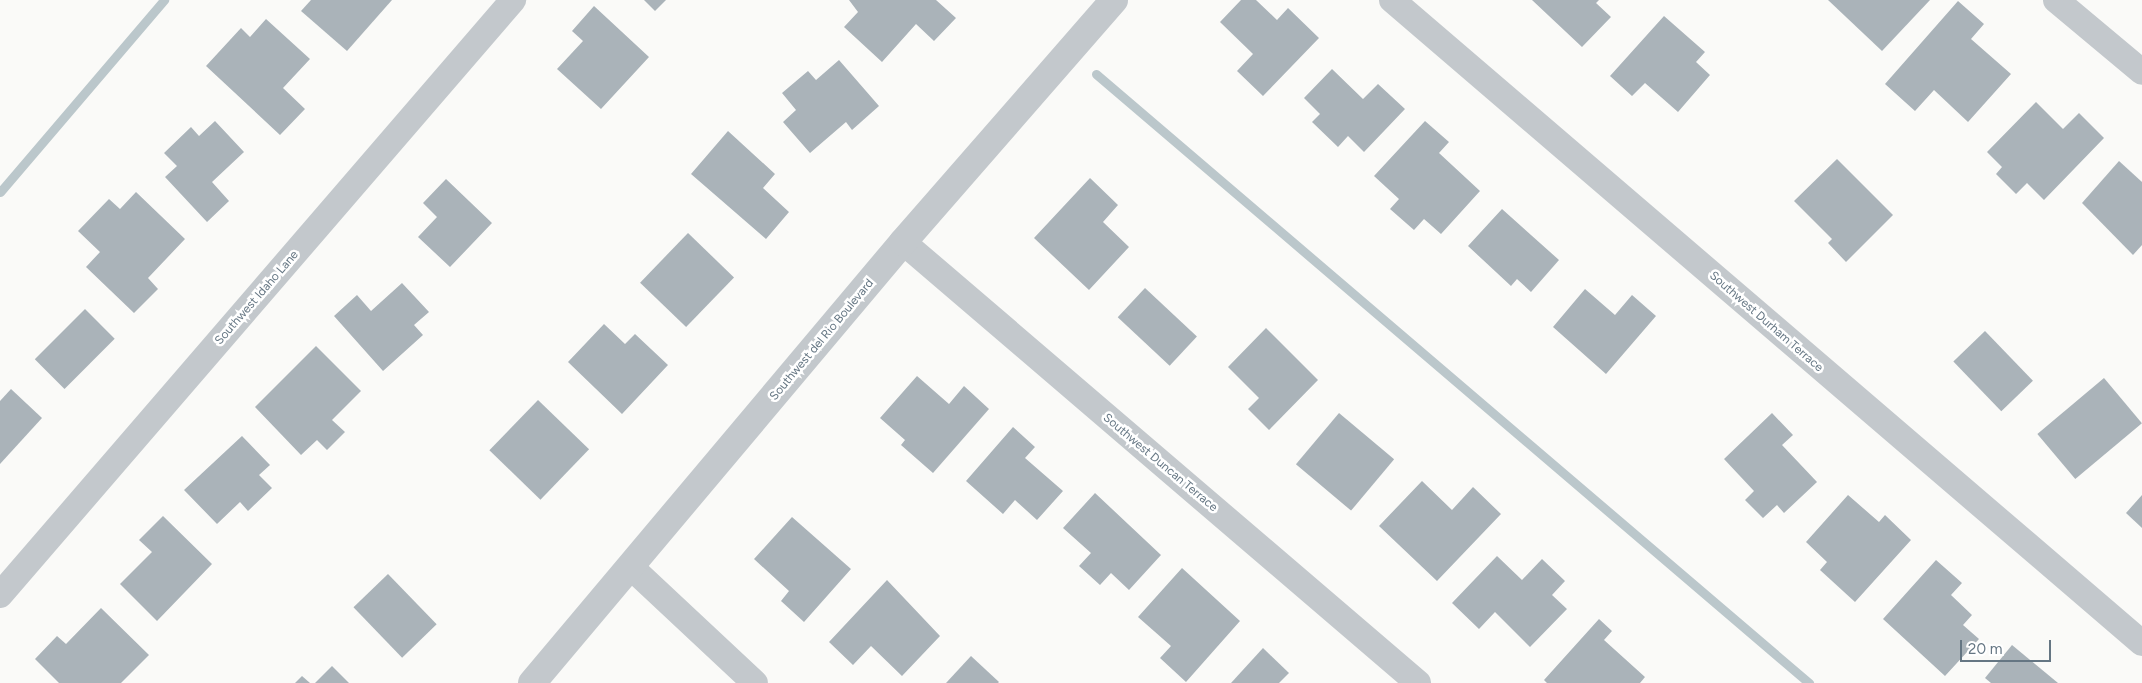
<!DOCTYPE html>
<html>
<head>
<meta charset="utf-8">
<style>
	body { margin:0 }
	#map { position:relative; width:2142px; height:683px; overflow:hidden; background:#fafaf8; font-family:Figtree,sans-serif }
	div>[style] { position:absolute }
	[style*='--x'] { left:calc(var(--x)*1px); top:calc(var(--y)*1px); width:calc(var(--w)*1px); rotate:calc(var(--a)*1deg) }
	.stream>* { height:9px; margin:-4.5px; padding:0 4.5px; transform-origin:4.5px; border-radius:4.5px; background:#bbc7cb }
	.building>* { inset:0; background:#aab3b9; transform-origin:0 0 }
	.minor>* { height:26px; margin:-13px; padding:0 13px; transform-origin:13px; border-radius:13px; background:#c3c8cc }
	.tertiary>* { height:28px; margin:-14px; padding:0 14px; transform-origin:14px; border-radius:14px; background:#c3c8cc }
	span { translate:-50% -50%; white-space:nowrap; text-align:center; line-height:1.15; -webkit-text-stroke:5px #fff; paint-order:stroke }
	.street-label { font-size:12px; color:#657683 }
	.scale { position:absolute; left:1960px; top:640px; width:91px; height:22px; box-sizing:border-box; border:2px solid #657683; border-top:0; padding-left:6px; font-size:15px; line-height:18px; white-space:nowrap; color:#657683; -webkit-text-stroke:4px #fff; paint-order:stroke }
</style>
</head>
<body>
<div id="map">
	<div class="stream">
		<div style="--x:1096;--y:74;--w:938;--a:40.5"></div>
		<div style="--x:0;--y:192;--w:253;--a:-49.5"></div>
	</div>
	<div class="building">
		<div style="clip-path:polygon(311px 0,392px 0,347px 51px,301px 11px)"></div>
		<div style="clip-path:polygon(644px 0,666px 0,655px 11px)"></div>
		<div style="clip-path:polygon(849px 0,936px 0,956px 18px,934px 41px,916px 24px,882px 62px,844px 27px,858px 12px)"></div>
		<div style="clip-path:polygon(1241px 0,1256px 0,1277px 20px,1288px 8px,1319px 38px,1263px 96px,1237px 71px,1253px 54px,1220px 22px)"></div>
		<div style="clip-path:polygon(1532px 0,1599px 0,1596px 3px,1611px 17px,1582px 47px)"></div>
		<div style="clip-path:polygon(1828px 0,1930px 0,1882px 51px)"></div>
		<div style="clip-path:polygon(1958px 1px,1984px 24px,1971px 39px,2011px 74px,1968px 122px,1934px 90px,1915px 111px,1885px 84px)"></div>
		<div style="clip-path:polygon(594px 6px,649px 57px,601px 109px,557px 69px,583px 41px,572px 31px)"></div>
		<div style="clip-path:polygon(1664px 16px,1705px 52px,1696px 62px,1710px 75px,1678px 112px,1645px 83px,1632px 96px,1610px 76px)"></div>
		<div style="clip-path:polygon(266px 19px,310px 59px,283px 88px,305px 109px,280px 135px,206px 66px,241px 28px,250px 37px)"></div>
		<div style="clip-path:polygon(839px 60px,879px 106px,852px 130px,846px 122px,810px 153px,783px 122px,796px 110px,782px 93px,808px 71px,816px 80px)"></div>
		<div style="clip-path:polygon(1332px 69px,1363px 99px,1378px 84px,1405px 109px,1364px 152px,1348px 136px,1338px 147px,1312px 122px,1320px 114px,1304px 98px)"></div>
		<div style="clip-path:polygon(2036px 102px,2063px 129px,2079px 113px,2104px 138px,2044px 200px,2027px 183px,2016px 194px,1996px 174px,2002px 167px,1987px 152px)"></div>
		<div style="clip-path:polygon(215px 121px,244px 152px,212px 182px,229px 201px,207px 222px,165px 177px,177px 166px,164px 153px,191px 127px,199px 136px)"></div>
		<div style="clip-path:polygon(1425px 121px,1449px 142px,1439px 153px,1480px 191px,1441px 234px,1424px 219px,1414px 230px,1390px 209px,1399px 199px,1374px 176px)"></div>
		<div style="clip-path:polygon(728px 131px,775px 174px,763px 188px,789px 212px,766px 239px,691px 174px)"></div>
		<div style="clip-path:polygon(1837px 159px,1893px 215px,1846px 262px,1828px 243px,1832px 239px,1794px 201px)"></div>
		<div style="clip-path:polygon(2119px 161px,2142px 182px,2142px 245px,2133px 255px,2082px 203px)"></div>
		<div style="clip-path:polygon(1090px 178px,1118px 205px,1103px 222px,1129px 247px,1089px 290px,1034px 238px)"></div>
		<div style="clip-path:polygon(446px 179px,492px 223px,450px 267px,418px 237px,437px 217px,423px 203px)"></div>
		<div style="clip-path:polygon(136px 192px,185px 239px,148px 278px,158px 289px,134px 313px,86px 267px,100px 252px,78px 231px,109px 199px,120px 209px)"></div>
		<div style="clip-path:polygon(1502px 209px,1559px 260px,1531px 292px,1517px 279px,1511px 286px,1468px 246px)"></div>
		<div style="left:688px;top:233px;width:64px;height:69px;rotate:44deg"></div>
		<div style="clip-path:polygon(402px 283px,429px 312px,414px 325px,423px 335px,383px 371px,334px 316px,357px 295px,371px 311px)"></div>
		<div style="left:1145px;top:288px;width:71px;height:40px;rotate:43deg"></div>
		<div style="clip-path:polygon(1585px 289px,1615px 315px,1632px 295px,1656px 316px,1606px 374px,1553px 327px)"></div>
		<div style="left:85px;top:309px;width:42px;height:71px;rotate:45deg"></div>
		<div style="clip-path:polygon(604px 324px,625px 344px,635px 334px,668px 365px,622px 414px,568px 362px)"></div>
		<div style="clip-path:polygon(1266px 328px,1318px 380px,1269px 430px,1248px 409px,1259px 398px,1228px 367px)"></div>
		<div style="left:1985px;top:331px;width:69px;height:44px;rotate:46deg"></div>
		<div style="clip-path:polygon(316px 346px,361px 391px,332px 420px,345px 432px,327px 450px,317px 440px,301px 455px,255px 407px)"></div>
		<div style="clip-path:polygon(917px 376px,949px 404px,964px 386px,989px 409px,933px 473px,901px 445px,905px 440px,880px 418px)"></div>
		<div style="left:2104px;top:378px;width:59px;height:87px;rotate:50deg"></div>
		<div style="clip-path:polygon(11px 389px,42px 418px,0 464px,0 401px)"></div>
		<div style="left:538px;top:400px;width:71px;height:70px;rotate:44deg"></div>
		<div style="left:1339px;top:413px;width:72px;height:67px;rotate:40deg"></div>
		<div style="clip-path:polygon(1772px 413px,1793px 435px,1782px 445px,1817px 482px,1784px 513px,1777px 505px,1763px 518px,1745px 500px,1754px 491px,1724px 459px)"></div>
		<div style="clip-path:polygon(1013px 427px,1035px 447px,1025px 458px,1063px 491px,1037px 520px,1015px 500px,1003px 514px,966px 481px)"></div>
		<div style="clip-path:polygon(242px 436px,270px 465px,259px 475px,272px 488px,248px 511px,240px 502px,217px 524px,184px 490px)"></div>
		<div style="clip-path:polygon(1422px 481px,1452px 510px,1473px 487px,1501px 514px,1437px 581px,1379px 526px)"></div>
		<div style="clip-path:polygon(1095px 493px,1161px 555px,1129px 590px,1111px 573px,1100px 585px,1079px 566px,1091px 553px,1063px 528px)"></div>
		<div style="clip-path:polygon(1848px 495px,1879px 522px,1885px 515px,1911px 540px,1855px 602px,1820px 570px,1827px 562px,1806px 542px)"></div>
		<div style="clip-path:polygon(2142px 495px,2142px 528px,2126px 513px)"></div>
		<div style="clip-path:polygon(163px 516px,212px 564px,157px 621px,120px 584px,152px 552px,139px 540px)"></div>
		<div style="clip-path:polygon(792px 517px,851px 569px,804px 622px,781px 601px,789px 591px,754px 559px)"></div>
		<div style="clip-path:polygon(1497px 556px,1522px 580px,1542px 559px,1565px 581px,1552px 595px,1567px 609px,1530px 647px,1495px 612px,1479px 629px,1452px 603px)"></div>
		<div style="clip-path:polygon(1936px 560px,1962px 583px,1951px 595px,1972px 615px,1963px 625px,1979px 639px,1945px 676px,1883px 619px)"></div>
		<div style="clip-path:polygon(1182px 568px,1240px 621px,1186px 682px,1160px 658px,1171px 646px,1138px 617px)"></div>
		<div style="left:388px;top:574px;width:70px;height:48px;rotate:46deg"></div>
		<div style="clip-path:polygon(887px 580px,940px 636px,902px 676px,871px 646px,853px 665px,829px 642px)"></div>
		<div style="clip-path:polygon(101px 608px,149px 655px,121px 683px,59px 683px,35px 659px,57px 636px,66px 644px)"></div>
		<div style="clip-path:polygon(1599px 619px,1612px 631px,1604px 640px,1645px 677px,1640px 683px,1547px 683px,1544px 680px)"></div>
		<div style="clip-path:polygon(2012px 645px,2058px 683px,1991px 683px,1985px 678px)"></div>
		<div style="clip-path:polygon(1263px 648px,1289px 673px,1279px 683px,1231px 683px)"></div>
		<div style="clip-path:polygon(971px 656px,999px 682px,998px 683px,946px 683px)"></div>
		<div style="clip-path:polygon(332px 666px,349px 683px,315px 683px)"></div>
		<div style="clip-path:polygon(302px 676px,310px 683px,295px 683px)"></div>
	</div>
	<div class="minor">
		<div style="--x:1392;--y:0;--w:988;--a:40.61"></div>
		<div style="--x:2056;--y:0;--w:112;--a:39.9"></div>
		<div style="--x:903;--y:242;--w:678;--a:40.57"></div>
		<div style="--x:633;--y:569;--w:167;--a:43.1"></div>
		<div style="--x:0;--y:595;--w:786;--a:-49.23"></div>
	</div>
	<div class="tertiary">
		<div style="--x:532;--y:683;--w:576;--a:-49.93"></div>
		<div style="--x:903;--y:242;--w:321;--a:-48.9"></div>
	</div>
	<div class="street-label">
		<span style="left:257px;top:298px;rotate:-49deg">Southwest Idaho Lane</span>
		<span style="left:1766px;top:322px;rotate:41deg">Southwest Durham Terrace</span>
		<span style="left:822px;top:340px;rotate:-50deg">Southwest del Rio Boulevard</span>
		<span style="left:1160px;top:463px;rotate:40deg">Southwest Duncan Terrace</span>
	</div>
	<div class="scale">20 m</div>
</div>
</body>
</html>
